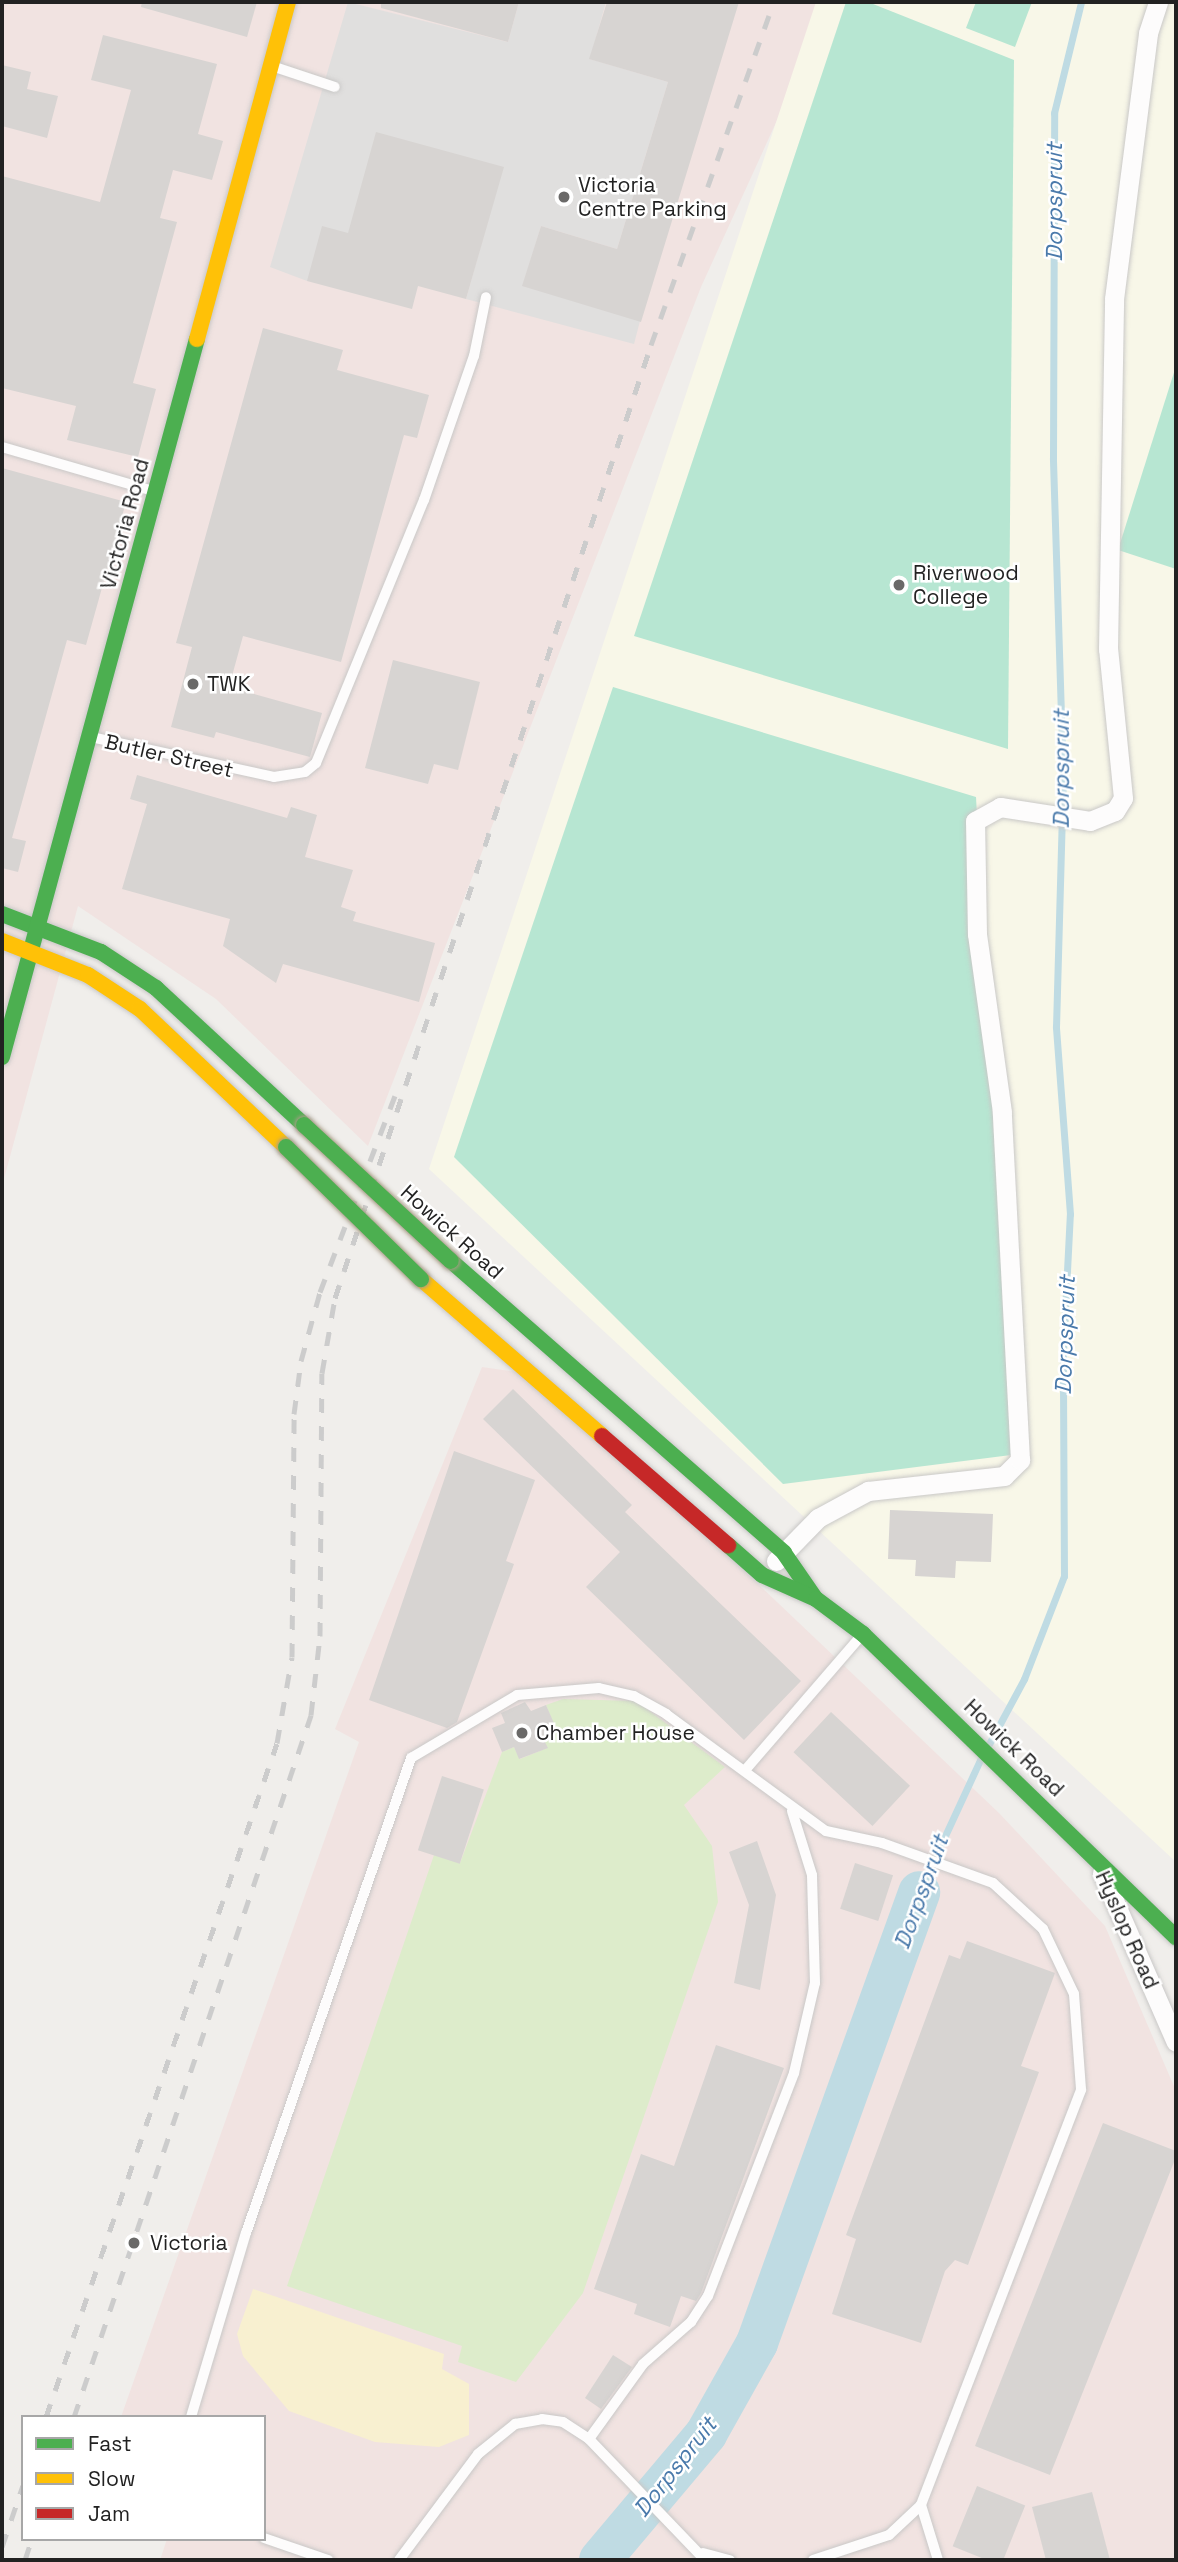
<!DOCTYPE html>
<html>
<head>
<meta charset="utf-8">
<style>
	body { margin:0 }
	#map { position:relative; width:1178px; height:2562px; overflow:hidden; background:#f0eeeb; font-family:"Space Grotesk",sans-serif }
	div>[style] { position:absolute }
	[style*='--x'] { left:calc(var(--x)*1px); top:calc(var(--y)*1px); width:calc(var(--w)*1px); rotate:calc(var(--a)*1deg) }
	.commercial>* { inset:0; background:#f1e3e1 }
	.education>* { inset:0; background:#f8f7e8 }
	.grass>* { inset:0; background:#ddeccb }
	.sand>* { inset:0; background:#f8f0d0 }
	.pitch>* { inset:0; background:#b7e6d2 }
	.parking>* { inset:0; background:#e0dfde }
	.stream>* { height:7px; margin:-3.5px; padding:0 3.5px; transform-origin:3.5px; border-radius:3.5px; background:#bfdbe3 }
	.river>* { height:42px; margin:-21px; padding:0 21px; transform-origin:21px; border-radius:21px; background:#bfdbe3 }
	.building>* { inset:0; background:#d7d4d2; transform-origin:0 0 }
	.roads { filter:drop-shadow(0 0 2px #c9c8c7) drop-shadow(0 0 2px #c9c8c7) }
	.lane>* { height:10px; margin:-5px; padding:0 5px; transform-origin:5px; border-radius:5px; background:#fdfcfc }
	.street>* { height:19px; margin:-9.5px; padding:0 9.5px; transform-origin:9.5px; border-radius:9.5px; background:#fdfcfc }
	.fast>* { height:16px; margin:-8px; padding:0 8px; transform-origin:8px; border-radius:8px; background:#4caf50 }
	.slow>* { height:16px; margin:-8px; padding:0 8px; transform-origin:8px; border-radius:8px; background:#ffc107 }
	.jam>* { height:16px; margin:-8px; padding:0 8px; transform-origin:8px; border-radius:8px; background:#c62828 }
	.rail>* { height:5px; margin-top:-2.5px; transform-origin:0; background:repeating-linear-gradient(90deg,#ccc 0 14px,transparent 0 28px) }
	.bridges { filter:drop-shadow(0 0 2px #a79c86) drop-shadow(0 0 2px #a79c86) }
	.fast-bridge>* { height:16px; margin:-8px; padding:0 8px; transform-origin:8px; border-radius:8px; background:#4caf50 }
	.dots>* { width:19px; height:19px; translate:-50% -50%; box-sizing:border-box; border:4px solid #fff; border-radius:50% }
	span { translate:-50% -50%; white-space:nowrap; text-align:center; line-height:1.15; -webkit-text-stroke:5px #fff; paint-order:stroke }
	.poi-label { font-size:21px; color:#222 }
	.left { translate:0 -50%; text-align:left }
	.street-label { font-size:21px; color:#222 }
	.water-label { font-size:23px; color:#4a7aab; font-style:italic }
	.frame { position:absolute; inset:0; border:4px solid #222; pointer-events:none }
	.legend { position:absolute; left:21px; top:2415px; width:245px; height:126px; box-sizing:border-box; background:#fff; border:2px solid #a7a7a7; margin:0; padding:9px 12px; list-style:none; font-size:21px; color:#222 }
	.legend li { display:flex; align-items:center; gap:14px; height:35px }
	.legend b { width:35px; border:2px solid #a7a7a7 }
</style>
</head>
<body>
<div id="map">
	<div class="commercial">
		<div style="clip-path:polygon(2px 2px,831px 2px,701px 287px,368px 1146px,216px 999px,78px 906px,2px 1186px)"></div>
		<div style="clip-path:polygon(482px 1367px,538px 1375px,999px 1813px,1105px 1926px,1176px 2091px,1176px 2560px,160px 2560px,167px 2539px,264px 2539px,264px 2417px,121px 2417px,359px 1742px,335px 1729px)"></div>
	</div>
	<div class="education">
		<div style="clip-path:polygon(816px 2px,1176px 2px,1176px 1862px,429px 1169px)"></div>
	</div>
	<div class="grass">
		<div style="clip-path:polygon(563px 1699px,636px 1701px,725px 1767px,684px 1805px,712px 1846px,718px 1902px,583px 2293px,516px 2382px,458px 2362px,462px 2346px,287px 2286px,434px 1855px,460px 1863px,502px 1752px,514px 1747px,520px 1759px,547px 1748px,542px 1736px,556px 1730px,546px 1705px)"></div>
	</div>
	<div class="sand">
		<div style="clip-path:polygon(253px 2289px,444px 2354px,442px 2369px,469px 2384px,469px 2435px,439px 2447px,375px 2442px,289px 2411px,243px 2356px,237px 2334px)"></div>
	</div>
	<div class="pitch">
		<div style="clip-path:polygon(846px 2px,868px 2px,1014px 60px,1008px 749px,634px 636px)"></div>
		<div style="clip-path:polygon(976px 2px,1032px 2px,1015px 47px,966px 28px)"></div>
		<div style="clip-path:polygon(1176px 366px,1176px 569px,1118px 550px)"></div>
		<div style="clip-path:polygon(613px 687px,976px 797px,1011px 1455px,783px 1484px,454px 1157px)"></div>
	</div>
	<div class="parking">
		<div style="clip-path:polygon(348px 2px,508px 42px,519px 2px,606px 2px,590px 59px,668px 82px,617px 249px,541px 226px,523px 285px,640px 321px,634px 344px,466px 299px,503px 167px,348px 233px,307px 281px,270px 267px)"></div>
	</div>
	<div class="stream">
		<div style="--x:989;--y:1744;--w:74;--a:-61.7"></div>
		<div style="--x:1024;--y:1679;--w:110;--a:-68.8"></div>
		<div style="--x:1064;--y:1576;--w:226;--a:-90.3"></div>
		<div style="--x:1063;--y:1350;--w:136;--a:-87.1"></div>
		<div style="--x:1070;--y:1214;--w:188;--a:-94.3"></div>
		<div style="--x:1056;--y:1027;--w:248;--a:-88.4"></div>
		<div style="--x:1063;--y:779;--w:321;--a:-91.8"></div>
		<div style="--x:1053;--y:458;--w:345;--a:-89.8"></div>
		<div style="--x:1054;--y:113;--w:114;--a:-76.3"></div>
		<div style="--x:919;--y:1892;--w:148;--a:-65.2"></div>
	</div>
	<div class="river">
		<div style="--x:600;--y:2560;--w:165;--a:-49.9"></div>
		<div style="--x:706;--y:2434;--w:104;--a:-60.7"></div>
		<div style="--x:757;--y:2343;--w:479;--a:-70.2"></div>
	</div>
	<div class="building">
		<div style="clip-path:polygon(142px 2px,257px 2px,247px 37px,141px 7px)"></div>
		<div style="clip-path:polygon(381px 2px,519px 2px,508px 42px,381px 8px)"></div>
		<div style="clip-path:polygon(607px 2px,739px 2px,641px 322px,522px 286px,541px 226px,617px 249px,668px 82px,589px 59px)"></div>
		<div style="clip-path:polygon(103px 35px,217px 64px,198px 134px,223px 141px,212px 180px,173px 170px,160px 218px,177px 222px,133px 383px,156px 389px,138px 457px,67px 440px,76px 406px,2px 388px,2px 176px,100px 202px,131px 90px,91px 80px)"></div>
		<div style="clip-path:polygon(2px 65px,31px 72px,27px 89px,58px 96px,47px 138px,2px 126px)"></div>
		<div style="clip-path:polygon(376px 132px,504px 167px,466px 299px,418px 286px,412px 309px,307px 281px,322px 226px,348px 233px)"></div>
		<div style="clip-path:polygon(263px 328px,343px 350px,337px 370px,429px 395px,417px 438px,404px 435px,341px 662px,243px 636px,229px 687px,322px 713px,310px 757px,216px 732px,214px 738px,171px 727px,192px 647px,176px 643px)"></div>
		<div style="clip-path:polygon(2px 468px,126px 502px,86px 645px,67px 640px,12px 838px,26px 841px,18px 872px,2px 868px)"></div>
		<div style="clip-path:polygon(393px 660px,480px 682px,458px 770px,434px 764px,428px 784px,365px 768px)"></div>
		<div style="clip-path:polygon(137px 775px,287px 818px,291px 807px,317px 815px,305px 857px,353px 870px,341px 907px,356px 912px,353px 921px,435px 943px,419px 1002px,283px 964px,276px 983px,223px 946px,230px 919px,122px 889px,147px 804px,130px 799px)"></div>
		<div style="clip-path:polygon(513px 1389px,632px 1505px,625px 1512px,801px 1681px,744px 1740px,586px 1587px,620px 1552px,483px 1419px)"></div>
		<div style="clip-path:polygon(454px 1451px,535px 1480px,506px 1561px,514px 1564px,457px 1722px,447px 1728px,369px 1700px)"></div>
		<div style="clip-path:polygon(890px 1510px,993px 1514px,991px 1562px,956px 1561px,955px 1578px,915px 1576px,916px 1560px,888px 1559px)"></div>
		<div style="clip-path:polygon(525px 1702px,531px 1711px,546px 1705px,557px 1730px,542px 1736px,548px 1748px,519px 1759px,514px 1747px,502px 1752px,492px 1728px,505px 1723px,501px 1713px)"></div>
		<div style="left:831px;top:1712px;width:108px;height:55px;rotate:43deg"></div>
		<div style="left:442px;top:1776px;width:44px;height:78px;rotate:18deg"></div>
		<div style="clip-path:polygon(757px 1841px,776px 1895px,760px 1990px,734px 1983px,749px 1905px,729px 1852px)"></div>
		<div style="left:855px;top:1863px;width:40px;height:48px;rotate:18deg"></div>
		<div style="clip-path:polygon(967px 1941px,1055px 1973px,1021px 2066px,1039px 2072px,968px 2265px,955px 2260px,945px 2271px,921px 2343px,832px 2314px,856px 2239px,846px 2235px,949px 1955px,960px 1959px)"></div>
		<div style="clip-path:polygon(716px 2045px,784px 2068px,701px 2293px,696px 2301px,681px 2296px,670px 2327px,634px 2314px,637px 2304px,594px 2289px,641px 2154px,674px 2166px)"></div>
		<div style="clip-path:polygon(1103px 2123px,1176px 2151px,1176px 2157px,1050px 2475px,975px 2446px)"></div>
		<div style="clip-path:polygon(613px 2355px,632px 2367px,601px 2409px,585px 2398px)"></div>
		<div style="left:977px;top:2486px;width:52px;height:65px;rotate:22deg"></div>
		<div style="clip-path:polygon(1092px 2492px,1110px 2560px,1046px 2560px,1032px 2507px)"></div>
	</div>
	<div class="roads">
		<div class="lane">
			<div style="--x:272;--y:66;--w:66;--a:18.4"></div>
			<div style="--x:2;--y:447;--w:157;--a:16.2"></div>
			<div style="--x:91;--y:737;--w:187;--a:12.3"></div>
			<div style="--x:274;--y:777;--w:31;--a:-9"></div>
			<div style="--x:305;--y:772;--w:14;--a:-39"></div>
			<div style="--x:316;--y:763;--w:284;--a:-67.7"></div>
			<div style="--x:424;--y:500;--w:152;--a:-70.9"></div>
			<div style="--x:474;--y:356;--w:60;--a:-78.5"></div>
			<div style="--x:747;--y:1768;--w:174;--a:-49.2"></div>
			<div style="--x:191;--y:2417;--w:192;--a:-73.4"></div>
			<div style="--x:246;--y:2233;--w:503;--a:-70.84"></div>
			<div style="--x:411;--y:1758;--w:123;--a:-30.7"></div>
			<div style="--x:517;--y:1695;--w:82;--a:-4.9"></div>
			<div style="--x:599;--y:1688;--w:36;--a:13"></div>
			<div style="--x:634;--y:1696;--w:37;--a:29"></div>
			<div style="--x:666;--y:1714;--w:198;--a:36.2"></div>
			<div style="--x:826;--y:1831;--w:57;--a:12.1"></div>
			<div style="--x:882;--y:1843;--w:118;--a:19.8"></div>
			<div style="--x:993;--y:1883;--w:68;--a:42.6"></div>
			<div style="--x:1043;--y:1929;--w:72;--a:64.5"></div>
			<div style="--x:1074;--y:1994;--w:96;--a:85.8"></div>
			<div style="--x:1081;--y:2090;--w:445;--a:111.1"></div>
			<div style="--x:921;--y:2505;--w:44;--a:136.8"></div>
			<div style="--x:889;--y:2535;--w:80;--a:161.8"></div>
			<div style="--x:589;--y:2439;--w:92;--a:-54.2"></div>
			<div style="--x:643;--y:2364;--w:64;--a:-41.2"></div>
			<div style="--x:691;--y:2322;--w:31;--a:-57"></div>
			<div style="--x:708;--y:2296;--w:239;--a:-68.9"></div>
			<div style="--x:794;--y:2073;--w:92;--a:-76.9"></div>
			<div style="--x:815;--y:1983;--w:108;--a:-91.6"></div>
			<div style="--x:812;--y:1875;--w:67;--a:-107.4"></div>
			<div style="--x:921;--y:2505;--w:58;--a:72.8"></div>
			<div style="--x:264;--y:2538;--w:68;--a:19"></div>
			<div style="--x:703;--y:2553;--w:28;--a:15"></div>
			<div style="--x:399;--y:2560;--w:132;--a:-53.3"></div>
			<div style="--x:478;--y:2454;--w:48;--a:-39"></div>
			<div style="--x:515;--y:2424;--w:27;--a:-10"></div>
			<div style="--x:542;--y:2419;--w:21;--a:8"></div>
			<div style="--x:563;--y:2422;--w:31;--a:33"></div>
			<div style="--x:589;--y:2439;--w:168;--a:46.2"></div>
		</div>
		<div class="street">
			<div style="--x:776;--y:1561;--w:60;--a:-45.7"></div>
			<div style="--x:818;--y:1518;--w:57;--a:-28.4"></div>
			<div style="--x:868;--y:1491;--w:137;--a:-6.3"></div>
			<div style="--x:1004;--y:1476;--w:23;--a:-45"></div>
			<div style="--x:1020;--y:1460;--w:348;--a:-93"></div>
			<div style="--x:1002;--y:1112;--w:180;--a:-98"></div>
			<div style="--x:977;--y:934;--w:113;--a:-91"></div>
			<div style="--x:975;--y:821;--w:29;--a:-29"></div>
			<div style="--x:1000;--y:807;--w:91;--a:8.8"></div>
			<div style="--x:1090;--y:821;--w:27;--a:-22"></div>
			<div style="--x:1115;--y:811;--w:15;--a:-58"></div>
			<div style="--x:1123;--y:798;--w:150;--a:-95.7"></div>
			<div style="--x:1108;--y:649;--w:350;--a:-89"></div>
			<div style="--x:1114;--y:299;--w:268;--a:-82.7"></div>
			<div style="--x:1148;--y:33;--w:33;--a:-72"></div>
			<div style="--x:1102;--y:1873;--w:184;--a:66.4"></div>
		</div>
		<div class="fast">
			<div style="--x:2;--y:914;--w:106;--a:21"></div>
			<div style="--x:101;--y:952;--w:66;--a:33.2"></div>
			<div style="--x:156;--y:988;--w:202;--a:42.8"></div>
			<div style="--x:2;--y:1057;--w:744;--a:-74.81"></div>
			<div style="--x:451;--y:1261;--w:443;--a:41.2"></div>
			<div style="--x:784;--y:1553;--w:55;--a:55.4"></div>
			<div style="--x:728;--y:1545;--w:45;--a:41.4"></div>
			<div style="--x:762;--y:1575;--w:59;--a:24"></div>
			<div style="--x:816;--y:1599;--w:59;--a:36.7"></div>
			<div style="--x:863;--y:1634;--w:436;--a:44.1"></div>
		</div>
		<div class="slow">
			<div style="--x:197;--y:339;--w:349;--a:-74.9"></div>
			<div style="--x:2;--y:941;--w:92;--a:21.6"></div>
			<div style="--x:88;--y:975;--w:62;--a:33.2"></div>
			<div style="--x:140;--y:1009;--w:201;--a:43.4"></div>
			<div style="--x:421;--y:1279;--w:240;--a:40.9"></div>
		</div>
		<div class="jam">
			<div style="--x:602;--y:1436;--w:167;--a:40.9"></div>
		</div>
	</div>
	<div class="rail">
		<div style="--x:46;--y:2417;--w:712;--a:-71.08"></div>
		<div style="--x:277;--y:1743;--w:87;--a:-80.1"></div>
		<div style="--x:292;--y:1657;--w:243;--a:-89.5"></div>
		<div style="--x:294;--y:1414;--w:53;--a:-82.5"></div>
		<div style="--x:301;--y:1361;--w:72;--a:-74.6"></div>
		<div style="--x:320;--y:1292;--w:224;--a:-69.1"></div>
		<div style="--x:74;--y:2417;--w:741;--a:-71.34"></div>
		<div style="--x:311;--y:1715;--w:80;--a:-83.5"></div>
		<div style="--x:320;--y:1636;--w:263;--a:-89.6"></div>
		<div style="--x:322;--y:1373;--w:76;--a:-80.2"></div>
		<div style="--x:335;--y:1298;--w:1004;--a:-71.66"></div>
		<div style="--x:651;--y:345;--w:364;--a:-70.3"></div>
		<div style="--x:2;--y:2547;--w:65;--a:-71.3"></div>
		<div style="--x:25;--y:2560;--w:22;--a:-72"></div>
	</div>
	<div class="bridges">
		<div class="fast-bridge">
			<div style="--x:304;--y:1125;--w:200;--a:42.8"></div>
			<div style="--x:286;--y:1147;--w:189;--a:44.4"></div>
		</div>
	</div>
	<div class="dots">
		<div style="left:564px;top:197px;background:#6a6968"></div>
		<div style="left:899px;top:585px;background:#6a6968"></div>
		<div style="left:193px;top:684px;background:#6a6968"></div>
		<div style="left:522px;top:1733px;background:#6a6968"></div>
		<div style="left:134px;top:2243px;background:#6a6968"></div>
	</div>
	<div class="poi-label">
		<span class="left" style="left:578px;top:197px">Victoria<br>Centre Parking</span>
		<span class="left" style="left:913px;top:585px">Riverwood<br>College</span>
		<span class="left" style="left:207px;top:684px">TWK</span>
		<span class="left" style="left:536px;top:1733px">Chamber House</span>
		<span class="left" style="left:150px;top:2243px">Victoria</span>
	</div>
	<div class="street-label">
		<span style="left:125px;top:524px;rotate:-75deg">Victoria Road</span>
		<span style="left:169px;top:756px;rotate:13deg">Butler Street</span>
		<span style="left:452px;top:1232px;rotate:42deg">Howick Road</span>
		<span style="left:1014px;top:1748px;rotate:44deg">Howick Road</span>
		<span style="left:1127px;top:1930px;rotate:66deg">Hyslop Road</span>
	</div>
	<div class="water-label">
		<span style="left:1054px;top:202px;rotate:-90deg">Dorpspruit</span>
		<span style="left:1061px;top:769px;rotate:-90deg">Dorpspruit</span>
		<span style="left:1065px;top:1335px;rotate:-88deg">Dorpspruit</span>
		<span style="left:921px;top:1892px;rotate:-70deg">Dorpspruit</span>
		<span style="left:675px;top:2467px;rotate:-52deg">Dorpspruit</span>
	</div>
	<div class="frame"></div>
	<ul class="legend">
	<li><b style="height:9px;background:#4caf50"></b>Fast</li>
	<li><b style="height:9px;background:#ffc107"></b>Slow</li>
	<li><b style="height:9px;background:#c62828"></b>Jam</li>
	</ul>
</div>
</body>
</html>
